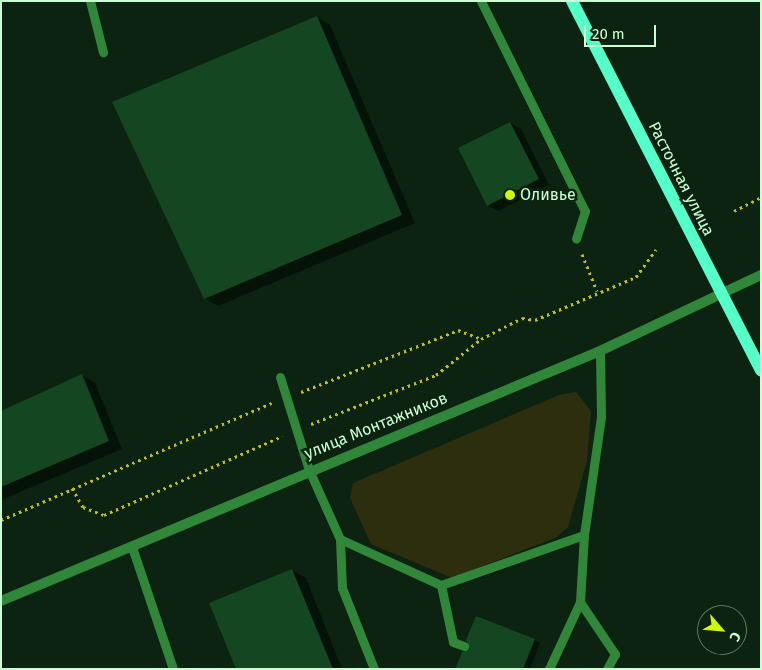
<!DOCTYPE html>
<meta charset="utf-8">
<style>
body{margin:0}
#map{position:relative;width:762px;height:670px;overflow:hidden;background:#0b2310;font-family:"Fira Sans",sans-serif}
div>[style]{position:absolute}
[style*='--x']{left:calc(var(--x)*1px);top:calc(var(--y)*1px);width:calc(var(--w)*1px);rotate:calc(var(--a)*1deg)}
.green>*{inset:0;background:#2d2e0d}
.shadow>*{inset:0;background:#0007}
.building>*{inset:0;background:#154622}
.path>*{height:3px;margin-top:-1.5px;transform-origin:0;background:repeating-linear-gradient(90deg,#c0be20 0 2.5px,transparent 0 6.5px)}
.service>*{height:9px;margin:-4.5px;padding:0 4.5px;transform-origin:4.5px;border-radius:4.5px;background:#318739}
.minor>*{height:10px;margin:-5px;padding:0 5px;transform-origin:5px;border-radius:5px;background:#318739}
.primary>*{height:12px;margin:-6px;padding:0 6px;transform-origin:6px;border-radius:6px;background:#54ffc8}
.dots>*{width:14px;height:14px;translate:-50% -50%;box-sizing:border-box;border:2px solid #0b2310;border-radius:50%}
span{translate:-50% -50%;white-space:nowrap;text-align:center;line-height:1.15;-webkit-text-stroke:5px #0b2310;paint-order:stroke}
.street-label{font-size:16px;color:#cdffd5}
.poi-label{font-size:16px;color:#cdffd5}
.left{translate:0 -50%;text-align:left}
.frame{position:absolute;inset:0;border:2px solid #cdffd5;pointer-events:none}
.north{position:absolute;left:697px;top:605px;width:50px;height:50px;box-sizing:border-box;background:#0b2310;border:1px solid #597b5f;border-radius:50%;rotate:117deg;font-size:14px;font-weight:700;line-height:20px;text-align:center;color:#cdffd5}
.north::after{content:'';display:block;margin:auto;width:18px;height:22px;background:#d2f800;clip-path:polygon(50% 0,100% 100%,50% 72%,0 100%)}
.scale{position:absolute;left:584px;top:25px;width:72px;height:22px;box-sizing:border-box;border:2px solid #cdffd5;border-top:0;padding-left:6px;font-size:15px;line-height:18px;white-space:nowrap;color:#cdffd5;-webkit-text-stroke:4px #0b2310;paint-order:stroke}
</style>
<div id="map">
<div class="green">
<div style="clip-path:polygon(576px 392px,591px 411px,587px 461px,568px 527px,557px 537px,452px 578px,371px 544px,350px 498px,353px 483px,559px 395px)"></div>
</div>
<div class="shadow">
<div style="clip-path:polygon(316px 17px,330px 25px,415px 223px,218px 306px,205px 298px)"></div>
<div style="clip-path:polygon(510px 123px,521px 129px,549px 185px,498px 211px,488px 205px)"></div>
<div style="clip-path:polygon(82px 375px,95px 383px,122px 449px,1px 500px,1px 412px)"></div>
<div style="clip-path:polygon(292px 570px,306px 578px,342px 669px,237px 669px)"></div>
<div style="clip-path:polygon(534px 640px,540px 643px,530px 669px,456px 669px)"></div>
</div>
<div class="building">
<div style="clip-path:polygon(317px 16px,402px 215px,204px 299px,112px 102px)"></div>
<div style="clip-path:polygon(510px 122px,539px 179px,487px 206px,458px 148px)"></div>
<div style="clip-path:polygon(82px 374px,109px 441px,1px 487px,1px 411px)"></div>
<div style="clip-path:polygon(292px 569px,333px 669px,236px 669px,209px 603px)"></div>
<div style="clip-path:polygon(476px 616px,535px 639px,523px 669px,455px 669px,462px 652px,470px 649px,466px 640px)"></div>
</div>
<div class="path">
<div style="--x:734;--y:211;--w:30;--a:-27"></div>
<div style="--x:582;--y:254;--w:40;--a:68"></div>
<div style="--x:301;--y:392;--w:169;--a:-21.5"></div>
<div style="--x:458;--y:330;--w:25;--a:21"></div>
<div style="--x:481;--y:339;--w:46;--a:-27.1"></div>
<div style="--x:522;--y:318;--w:13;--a:9"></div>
<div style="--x:535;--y:320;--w:110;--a:-23.1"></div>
<div style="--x:636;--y:277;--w:34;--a:-54"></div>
<div style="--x:311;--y:424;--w:134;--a:-21.4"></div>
<div style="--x:436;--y:375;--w:58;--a:-38.7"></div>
<div style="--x:72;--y:488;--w:22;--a:60"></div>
<div style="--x:83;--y:507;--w:22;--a:21"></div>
<div style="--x:104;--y:515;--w:195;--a:-23.9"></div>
<div style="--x:1;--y:520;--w:295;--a:-23.4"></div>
</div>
<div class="service">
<div style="--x:90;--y:1;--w:53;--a:75.7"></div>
<div style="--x:481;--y:1;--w:234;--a:63.7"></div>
<div style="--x:585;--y:211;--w:29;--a:108"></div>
<div style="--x:280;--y:377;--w:97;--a:72.7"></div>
<div style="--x:309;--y:470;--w:76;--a:65.8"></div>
<div style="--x:340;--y:539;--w:111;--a:24.5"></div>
<div style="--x:441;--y:585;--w:58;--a:78.1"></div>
<div style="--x:453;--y:642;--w:12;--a:20"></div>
<div style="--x:340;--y:539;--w:49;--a:87.7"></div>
<div style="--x:342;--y:588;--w:87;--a:68.4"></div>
<div style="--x:132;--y:547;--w:129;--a:71.4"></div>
<div style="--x:441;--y:585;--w:151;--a:-19.3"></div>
<div style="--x:580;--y:602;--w:63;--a:56.1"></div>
<div style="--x:615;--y:654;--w:17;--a:118"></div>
<div style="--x:549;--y:669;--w:74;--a:-65.2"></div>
<div style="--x:580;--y:602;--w:67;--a:-86.6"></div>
<div style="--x:584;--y:535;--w:119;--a:-81.8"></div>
<div style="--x:601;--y:417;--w:66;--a:-90.9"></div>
</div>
<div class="minor">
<div style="--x:1;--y:601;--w:649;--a:-22.65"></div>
<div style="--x:600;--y:351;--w:178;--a:-25.3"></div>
</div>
<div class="primary">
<div style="--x:572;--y:1;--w:415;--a:62.9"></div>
</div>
<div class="dots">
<div style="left:510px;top:195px;background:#d2f800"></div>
</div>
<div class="street-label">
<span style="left:681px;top:179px;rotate:63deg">Расточная улица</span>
<span style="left:376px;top:426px;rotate:-22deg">улица Монтажников</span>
</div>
<div class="poi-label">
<span class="left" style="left:520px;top:195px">Оливье</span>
</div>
<div class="frame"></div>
<div class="north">С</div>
<div class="scale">20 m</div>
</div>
